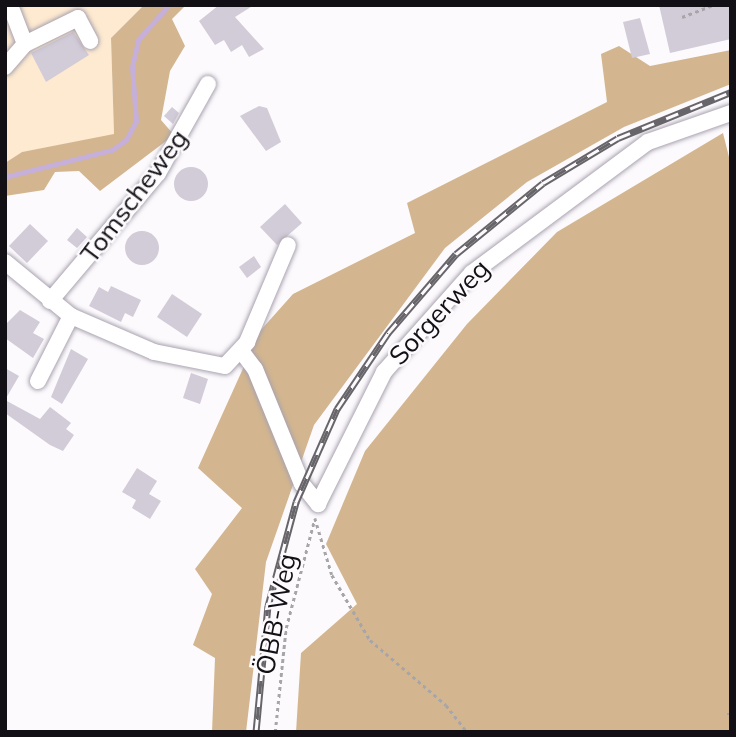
<!DOCTYPE html>
<meta charset="utf-8">
<style>
body{margin:0}
#map{position:relative;width:736px;height:737px;overflow:hidden;background:#fcfafd;font-family:Mulish,sans-serif}
div>[style]{position:absolute}
[style*='--x']{left:calc(var(--x)*1px);top:calc(var(--y)*1px);width:calc(var(--w)*1px);rotate:calc(var(--a)*1deg)}
.green>*{inset:0;background:#fdead0}
.forest>*{inset:0;background:#d3b68f}
.stream>*{height:4.5px;margin:-2.25px;padding:0 2.25px;transform-origin:2.25px;border-radius:2.25px;background:#c6afd8}
.building>*{inset:0;background:#d2cbd8}
.round{border-radius:50%}
.path>*{height:2.5px;margin-top:-1.25px;transform-origin:0;background:repeating-linear-gradient(90deg,#a8a5a9 0 3.5px,transparent 0 7px)}
.roads{filter:drop-shadow(0 0 2px #a9a2af) drop-shadow(0 0 2px #a9a2af)}
.minor>*{height:16px;margin:-8px;padding:0 8px;transform-origin:8px;border-radius:8px;background:#fff}
.rail>*{height:7px;margin-top:-3.5px;transform-origin:0;background:repeating-linear-gradient(90deg,#fcfafd 0 13px,#676569 0 26px);box-sizing:border-box;border-block:2px solid #676569}
span{translate:-50% -50%;white-space:nowrap;text-align:center;line-height:1.15;-webkit-text-stroke:5px #fcfafd;paint-order:stroke}
.street-label{font-size:26px;color:#131015}
.frame{position:absolute;inset:0;border:7px solid #131015;pointer-events:none}
</style>
<div id="map">
<div class="green">
<div style="clip-path:polygon(5px 5px,144px 5px,111px 38px,114px 135px,22px 152px,5px 163px)"></div>
</div>
<div class="forest">
<div style="clip-path:polygon(144px 5px,186px 5px,172px 19px,185px 46px,170px 71px,161px 120px,174px 135px,100px 191px,79px 171px,55px 172px,44px 190px,5px 196px,5px 163px,22px 152px,114px 134px,111px 38px)"></div>
<div style="clip-path:polygon(619px 46px,650px 66px,731px 50px,731px 84px,624px 127px,527px 182px,445px 248px,314px 425px,266px 562px,246px 732px,212px 732px,215px 658px,193px 645px,212px 594px,195px 569px,242px 508px,198px 468px,260px 331px,293px 294px,415px 233px,407px 203px,607px 102px,601px 54px)"></div>
<div style="clip-path:polygon(723px 133px,731px 165px,731px 732px,296px 732px,301px 653px,357px 604px,326px 544px,365px 451px,467px 324px,557px 232px)"></div>
</div>
<div class="stream">
<div style="--x:5;--y:177;--w:110;--a:-14.2"></div>
<div style="--x:112;--y:150;--w:17;--a:-36"></div>
<div style="--x:126;--y:140;--w:21;--a:-62"></div>
<div style="--x:136;--y:121;--w:54;--a:-94.2"></div>
<div style="--x:132;--y:67;--w:28;--a:-77"></div>
<div style="--x:138;--y:40;--w:47;--a:-48.5"></div>
</div>
<div class="building">
<div style="clip-path:polygon(219px 5px,254px 5px,235px 17px,264px 49px,249px 57px,242px 45px,231px 52px,224px 40px,215px 45px,199px 21px)"></div>
<div style="clip-path:polygon(659px 5px,731px 5px,731px 39px,670px 53px)"></div>
<div style="clip-path:polygon(640px 18px,650px 54px,632px 58px,623px 22px)"></div>
<div style="clip-path:polygon(73px 32px,89px 55px,46px 82px,31px 53px)"></div>
<div style="clip-path:polygon(259px 106px,267px 108px,281px 142px,266px 151px,240px 116px)"></div>
<div style="clip-path:polygon(172px 107px,179px 113px,173px 124px,164px 116px)"></div>
<div class="round" style="left:174px;top:167px;width:34px;height:34px"></div>
<div style="clip-path:polygon(285px 204px,302px 223px,277px 245px,260px 227px)"></div>
<div style="clip-path:polygon(30px 224px,48px 241px,27px 263px,9px 246px)"></div>
<div style="clip-path:polygon(77px 228px,87px 237px,77px 248px,67px 240px)"></div>
<div class="round" style="left:125px;top:231px;width:34px;height:34px"></div>
<div style="clip-path:polygon(254px 256px,261px 267px,247px 278px,239px 267px)"></div>
<div style="clip-path:polygon(111px 286px,141px 300px,133px 317px,125px 313px,121px 322px,89px 306px,99px 287px,108px 292px)"></div>
<div style="clip-path:polygon(172px 294px,202px 314px,187px 337px,157px 317px)"></div>
<div style="clip-path:polygon(20px 310px,40px 322px,33px 333px,44px 339px,33px 358px,5px 338px,5px 325px)"></div>
<div style="clip-path:polygon(71px 349px,88px 359px,62px 404px,51px 397px)"></div>
<div style="clip-path:polygon(5px 368px,19px 376px,5px 400px)"></div>
<div style="clip-path:polygon(191px 373px,208px 379px,200px 404px,183px 398px)"></div>
<div style="clip-path:polygon(5px 400px,40px 419px,50px 407px,71px 423px,66px 429px,74px 435px,63px 451px,50px 445px,5px 413px)"></div>
<div style="clip-path:polygon(137px 468px,157px 481px,149px 494px,161px 501px,150px 519px,132px 508px,136px 500px,122px 492px)"></div>
</div>
<div class="path">
<div style="--x:682;--y:17;--w:33;--a:-21"></div>
<div style="--x:315;--y:518;--w:59;--a:73.4"></div>
<div style="--x:332;--y:575;--w:75;--a:59.7"></div>
<div style="--x:370;--y:640;--w:100;--a:40.5"></div>
<div style="--x:446;--y:705;--w:34;--a:52"></div>
<div style="--x:727;--y:714;--w:4;--a:0"></div>
<div style="--x:275;--y:732;--w:105;--a:-84"></div>
<div style="--x:286;--y:628;--w:111;--a:-75.3"></div>
</div>
<div class="roads">
<div class="minor">
<div style="--x:10;--y:5;--w:42;--a:69"></div>
<div style="--x:5;--y:67;--w:30;--a:-49"></div>
<div style="--x:25;--y:44;--w:59;--a:-26.1"></div>
<div style="--x:78;--y:18;--w:26;--a:62"></div>
<div style="--x:5;--y:262;--w:85;--a:39.3"></div>
<div style="--x:71;--y:316;--w:90;--a:23.4"></div>
<div style="--x:154;--y:352;--w:72;--a:11.2"></div>
<div style="--x:225;--y:366;--w:33;--a:-47"></div>
<div style="--x:247;--y:342;--w:105;--a:-67.1"></div>
<div style="--x:50;--y:301;--w:167;--a:-49.8"></div>
<div style="--x:158;--y:173;--w:102;--a:-60.7"></div>
<div style="--x:242;--y:352;--w:21;--a:53"></div>
<div style="--x:255;--y:369;--w:124;--a:67.8"></div>
<div style="--x:302;--y:484;--w:26;--a:51"></div>
<div style="--x:318;--y:504;--w:148;--a:-63.4"></div>
<div style="--x:384;--y:372;--w:132;--a:-48.4"></div>
<div style="--x:472;--y:273;--w:219;--a:-36.7"></div>
<div style="--x:648;--y:142;--w:88;--a:-19.3"></div>
<div style="--x:38;--y:381;--w:73;--a:-63.1"></div>
</div>
</div>
<div class="rail">
<div style="--x:256;--y:732;--w:127;--a:-84.6"></div>
<div style="--x:268;--y:606;--w:108;--a:-74.9"></div>
<div style="--x:296;--y:502;--w:102;--a:-66.2"></div>
<div style="--x:337;--y:409;--w:92;--a:-56.1"></div>
<div style="--x:388;--y:333;--w:104;--a:-49.3"></div>
<div style="--x:456;--y:254;--w:112;--a:-39.2"></div>
<div style="--x:543;--y:183;--w:87;--a:-31"></div>
<div style="--x:618;--y:138;--w:122;--a:-22.2"></div>
</div>
<div class="street-label">
<span style="left:134px;top:196px;rotate:-53deg">Tomscheweg</span>
<span style="left:439px;top:312px;rotate:-47deg">Sorgerweg</span>
<span style="left:276px;top:614px;rotate:-79deg">ÖBB-Weg</span>
</div>
<div class="frame"></div>
</div>
